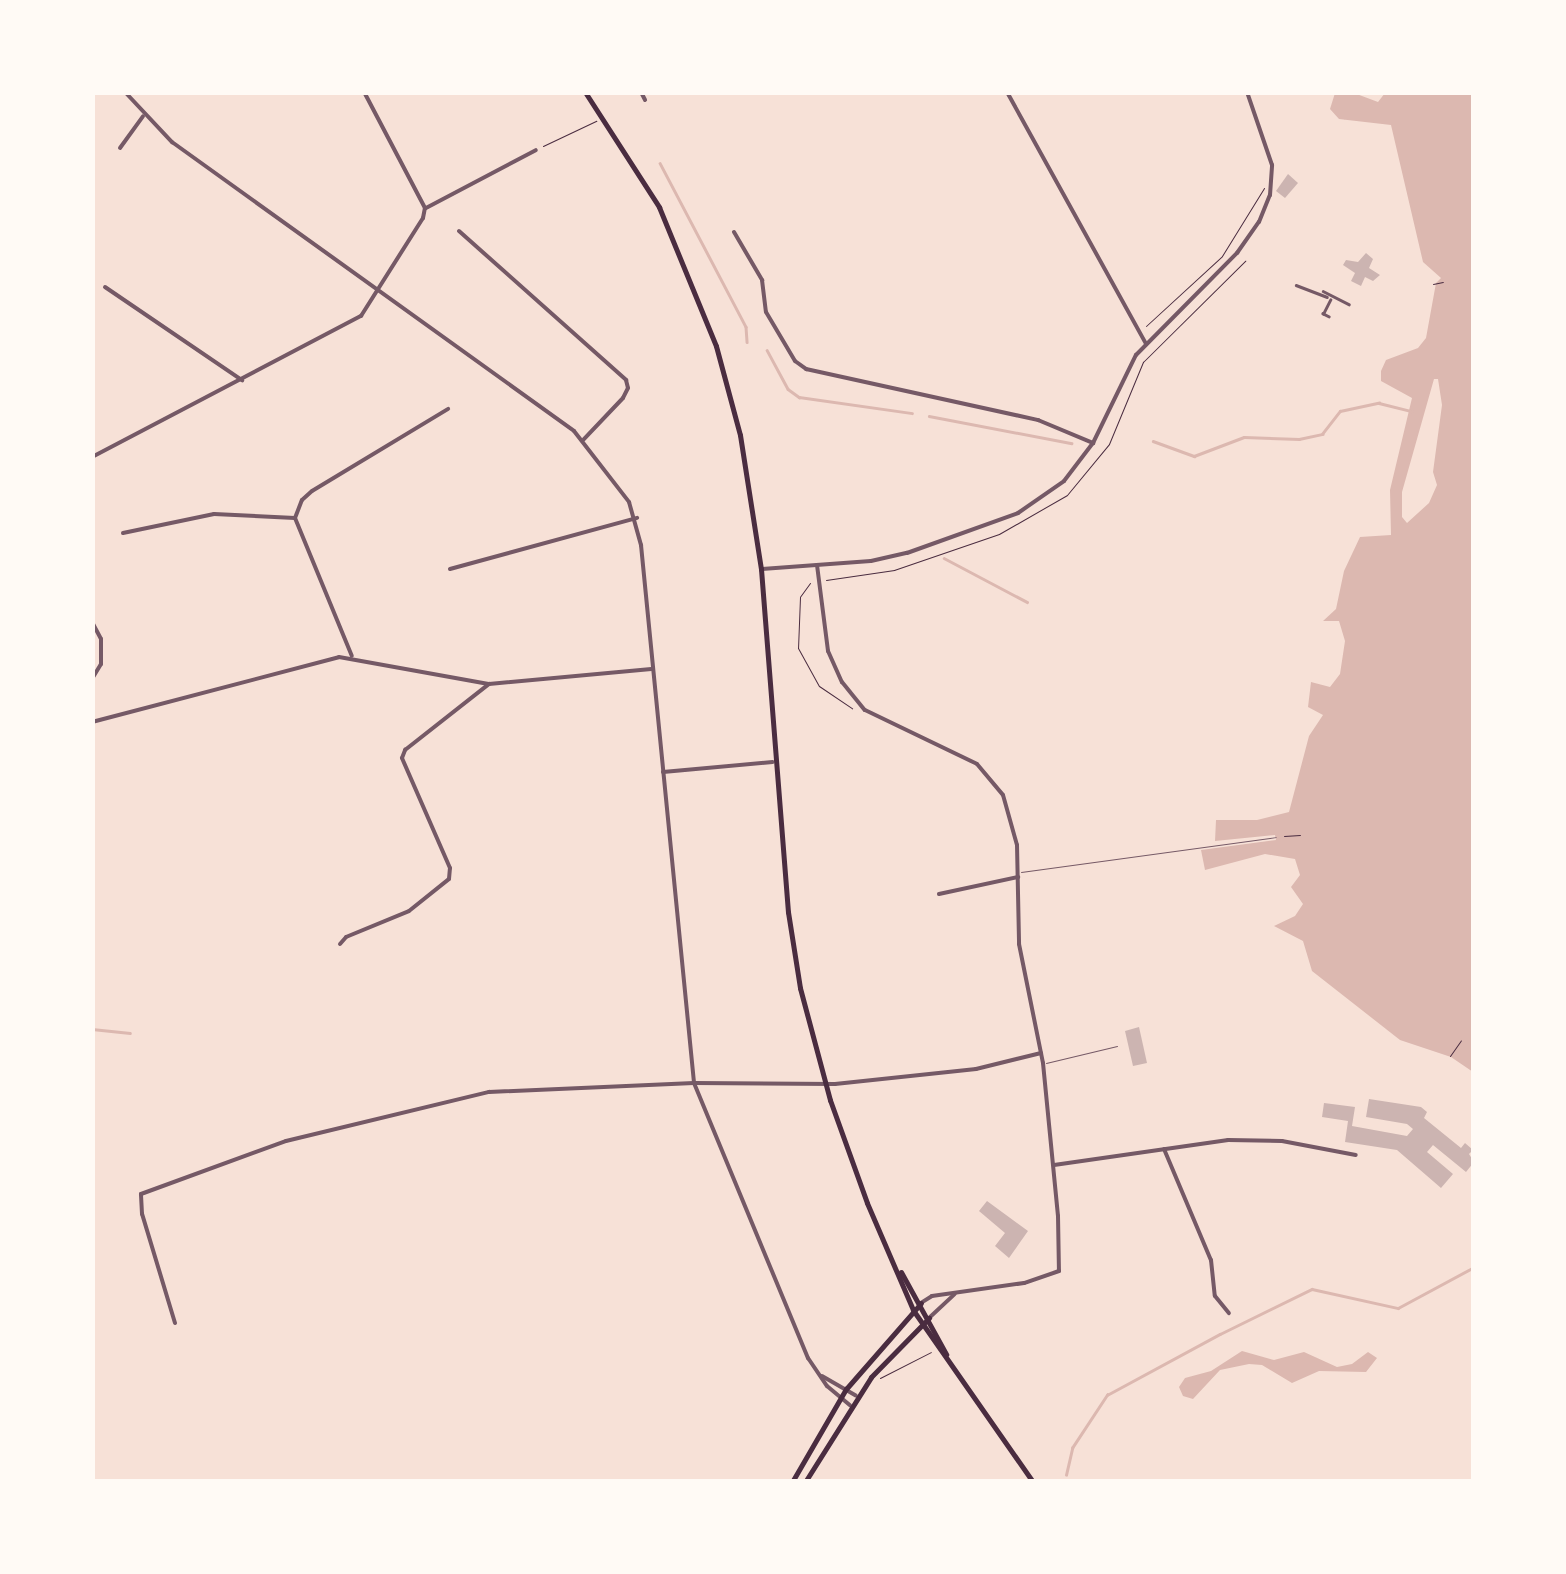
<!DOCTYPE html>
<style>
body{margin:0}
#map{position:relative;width:1566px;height:1574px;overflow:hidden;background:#f7e1d7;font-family:Montserrat,sans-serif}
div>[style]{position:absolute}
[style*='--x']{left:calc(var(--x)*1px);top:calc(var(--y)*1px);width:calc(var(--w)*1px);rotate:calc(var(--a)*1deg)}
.water>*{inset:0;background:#dcb8b0}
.stream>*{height:2.5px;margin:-1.25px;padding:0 1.25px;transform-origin:1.25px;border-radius:1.25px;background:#dcb8b0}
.building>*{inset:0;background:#ccb4b1}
.path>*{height:1px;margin:-0.5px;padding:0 0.5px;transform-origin:0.5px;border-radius:0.5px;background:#4a2c40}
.service>*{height:1px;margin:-0.5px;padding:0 0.5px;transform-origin:0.5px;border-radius:0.5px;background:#755966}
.pedestrian>*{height:2.5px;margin:-1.25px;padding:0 1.25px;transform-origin:1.25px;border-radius:1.25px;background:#755966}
.minor>*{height:4px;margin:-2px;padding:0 2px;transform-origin:2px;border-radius:2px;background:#755966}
.tertiary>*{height:4px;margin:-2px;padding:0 2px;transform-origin:2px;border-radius:2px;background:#755966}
.secondary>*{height:5px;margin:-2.5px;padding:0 2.5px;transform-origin:2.5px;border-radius:2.5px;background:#4a2c40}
span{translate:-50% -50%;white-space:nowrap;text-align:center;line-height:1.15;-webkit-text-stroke:9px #fffaf5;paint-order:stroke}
.frame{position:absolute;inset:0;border:95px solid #fffaf5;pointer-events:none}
</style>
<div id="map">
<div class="water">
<div style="clip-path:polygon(evenodd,1335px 93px,1354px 93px,1378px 102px,1385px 93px,1473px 93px,1473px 1072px,1451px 1057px,1400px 1040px,1312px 971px,1303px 941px,1274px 926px,1295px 916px,1303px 904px,1291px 887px,1300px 875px,1295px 859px,1265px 854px,1205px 870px,1201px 850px,1276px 840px,1275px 835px,1215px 841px,1216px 820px,1257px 820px,1289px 812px,1309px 736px,1323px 715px,1308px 707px,1311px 682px,1330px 687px,1340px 674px,1345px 641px,1339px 621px,1323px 621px,1336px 609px,1344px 571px,1360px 537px,1391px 535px,1390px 490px,1412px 398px,1381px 381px,1381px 371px,1386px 360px,1418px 348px,1426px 338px,1436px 283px,1441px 278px,1423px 262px,1391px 125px,1339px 119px,1330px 109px,1335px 93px,1434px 379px,1438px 379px,1442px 405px,1433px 472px,1437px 485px,1429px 503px,1407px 523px,1402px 517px,1402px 492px,1434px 379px)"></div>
<div style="clip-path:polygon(1242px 1351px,1274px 1360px,1304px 1352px,1337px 1367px,1352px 1364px,1368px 1352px,1377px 1358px,1366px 1372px,1319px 1371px,1292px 1383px,1262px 1365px,1249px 1364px,1220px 1370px,1193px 1399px,1183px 1396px,1179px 1387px,1185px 1378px,1211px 1371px)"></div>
</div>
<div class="stream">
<div style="--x:660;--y:163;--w:185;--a:62.3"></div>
<div style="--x:746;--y:327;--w:15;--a:86"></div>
<div style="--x:767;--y:350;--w:44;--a:61.7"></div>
<div style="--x:788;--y:389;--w:14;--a:36"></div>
<div style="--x:799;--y:397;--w:114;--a:8.1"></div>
<div style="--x:929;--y:416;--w:145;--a:10.8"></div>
<div style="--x:1153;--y:441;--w:44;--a:20.1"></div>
<div style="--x:1194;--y:456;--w:53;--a:-20.8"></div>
<div style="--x:1244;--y:437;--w:55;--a:2.1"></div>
<div style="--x:1299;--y:439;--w:24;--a:-12"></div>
<div style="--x:1322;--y:434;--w:29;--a:-52"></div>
<div style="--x:1340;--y:411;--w:40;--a:-12"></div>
<div style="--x:1379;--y:403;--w:34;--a:14"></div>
<div style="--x:944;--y:558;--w:94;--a:27.9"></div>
<div style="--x:92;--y:1029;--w:38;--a:6"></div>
<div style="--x:1066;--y:1475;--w:28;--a:-77"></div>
<div style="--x:1072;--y:1448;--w:64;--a:-56.6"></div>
<div style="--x:1107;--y:1395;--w:128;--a:-28.4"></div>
<div style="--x:1220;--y:1334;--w:102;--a:-26.1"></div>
<div style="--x:1312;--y:1289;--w:88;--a:12.5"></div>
<div style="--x:1398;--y:1308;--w:86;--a:-28.3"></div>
</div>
<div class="building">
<div style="clip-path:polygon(1288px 174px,1298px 183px,1285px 198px,1276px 191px)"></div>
<div style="clip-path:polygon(1366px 253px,1373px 259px,1369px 268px,1380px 275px,1373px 281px,1365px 277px,1361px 286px,1351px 281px,1355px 273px,1343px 265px,1346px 260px,1358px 262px)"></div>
<div style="clip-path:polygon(1139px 1027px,1147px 1063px,1133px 1066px,1125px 1031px)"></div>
<div style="clip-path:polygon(1369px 1099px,1421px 1107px,1427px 1112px,1424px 1118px,1461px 1148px,1465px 1143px,1473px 1150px,1469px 1154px,1474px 1162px,1466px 1172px,1433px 1145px,1427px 1152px,1453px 1174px,1441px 1188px,1397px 1150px,1345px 1142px,1348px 1121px,1322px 1117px,1324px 1103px,1355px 1107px,1352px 1126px,1407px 1136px,1413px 1129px,1407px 1124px,1366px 1117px)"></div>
<div style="clip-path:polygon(987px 1201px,1028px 1231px,1009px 1258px,995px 1246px,1005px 1233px,979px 1211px)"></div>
</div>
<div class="path">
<div style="--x:543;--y:146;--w:59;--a:-25.3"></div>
<div style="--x:1433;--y:284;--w:10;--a:-11"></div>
<div style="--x:1146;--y:326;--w:103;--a:-42.6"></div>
<div style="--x:1222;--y:256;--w:80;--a:-58.3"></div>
<div style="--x:826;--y:580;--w:69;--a:-8.4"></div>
<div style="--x:894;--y:570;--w:111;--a:-18.9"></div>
<div style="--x:999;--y:534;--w:78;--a:-29.8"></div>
<div style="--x:1067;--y:495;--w:66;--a:-50.5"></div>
<div style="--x:1109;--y:444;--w:89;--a:-67.5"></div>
<div style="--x:1143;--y:362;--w:144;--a:-44.7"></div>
<div style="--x:810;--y:583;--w:17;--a:126"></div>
<div style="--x:800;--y:597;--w:51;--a:92.2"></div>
<div style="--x:798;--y:648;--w:43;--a:61.1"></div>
<div style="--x:819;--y:686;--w:40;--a:34"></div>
<div style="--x:1284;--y:836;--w:16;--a:-4"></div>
<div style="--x:1450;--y:1056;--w:19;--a:-55"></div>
<div style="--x:880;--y:1378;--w:57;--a:-27"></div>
</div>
<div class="service">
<div style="--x:1021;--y:872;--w:257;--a:-7.8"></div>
<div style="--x:1046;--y:1063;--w:73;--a:-13.5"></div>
</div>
<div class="pedestrian">
<div style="--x:1296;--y:285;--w:33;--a:21"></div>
<div style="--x:1323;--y:291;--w:29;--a:27"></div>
<div style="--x:1329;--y:317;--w:7;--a:-153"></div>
<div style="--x:1323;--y:314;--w:16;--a:-63"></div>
</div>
<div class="minor">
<div style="--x:125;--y:92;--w:69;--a:46.8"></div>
<div style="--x:172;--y:142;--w:495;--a:35.7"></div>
<div style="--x:574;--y:431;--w:90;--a:52.2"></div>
<div style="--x:629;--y:502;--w:45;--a:74.4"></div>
<div style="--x:641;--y:545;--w:541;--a:84.37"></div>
<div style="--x:694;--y:1083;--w:298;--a:67.5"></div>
<div style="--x:808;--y:1358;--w:34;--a:56"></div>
<div style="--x:827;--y:1386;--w:30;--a:40"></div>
<div style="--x:641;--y:92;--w:9;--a:63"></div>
<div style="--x:1007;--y:92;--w:288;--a:61.1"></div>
<div style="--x:120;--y:148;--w:39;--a:-54"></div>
<div style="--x:426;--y:208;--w:124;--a:-27.8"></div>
<div style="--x:459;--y:231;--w:224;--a:41.7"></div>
<div style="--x:626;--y:380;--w:8;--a:76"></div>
<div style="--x:628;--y:388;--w:11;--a:117"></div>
<div style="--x:623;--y:398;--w:57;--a:133.6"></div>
<div style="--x:734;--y:232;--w:56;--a:59.7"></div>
<div style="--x:762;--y:280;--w:32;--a:83"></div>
<div style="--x:766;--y:312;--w:57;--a:59.4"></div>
<div style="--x:795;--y:361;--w:14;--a:36"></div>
<div style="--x:806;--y:369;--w:238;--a:12.4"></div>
<div style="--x:1038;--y:420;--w:60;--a:22.7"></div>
<div style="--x:105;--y:287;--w:166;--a:34.2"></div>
<div style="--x:92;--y:457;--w:304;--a:-27.7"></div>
<div style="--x:361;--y:316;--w:116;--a:-57.7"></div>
<div style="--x:423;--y:218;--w:10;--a:-79"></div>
<div style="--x:425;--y:208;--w:131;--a:-117.7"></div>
<div style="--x:295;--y:518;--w:19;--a:-69"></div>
<div style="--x:302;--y:500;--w:13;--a:-42"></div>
<div style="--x:312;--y:491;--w:159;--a:-31.1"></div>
<div style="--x:295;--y:518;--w:149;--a:67.6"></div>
<div style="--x:123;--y:533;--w:93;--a:-11.8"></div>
<div style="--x:214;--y:514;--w:81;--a:2.8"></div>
<div style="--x:817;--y:565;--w:87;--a:82.7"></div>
<div style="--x:828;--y:651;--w:34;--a:66"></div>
<div style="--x:842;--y:682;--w:36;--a:51"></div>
<div style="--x:865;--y:710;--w:124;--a:25.7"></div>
<div style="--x:977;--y:764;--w:40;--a:50"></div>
<div style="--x:1003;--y:795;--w:52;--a:74.4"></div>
<div style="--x:1017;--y:845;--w:99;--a:88.8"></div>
<div style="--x:1019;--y:944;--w:121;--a:78.6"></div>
<div style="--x:1043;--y:1063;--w:154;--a:84.4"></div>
<div style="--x:1058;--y:1216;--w:55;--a:89"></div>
<div style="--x:1059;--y:1271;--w:37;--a:161"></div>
<div style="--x:1024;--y:1283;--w:93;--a:172"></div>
<div style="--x:932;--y:1296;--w:13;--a:148"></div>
<div style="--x:450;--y:569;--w:194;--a:-15.3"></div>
<div style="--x:92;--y:622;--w:19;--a:62"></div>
<div style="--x:101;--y:639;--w:25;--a:90"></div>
<div style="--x:101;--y:664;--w:17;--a:121"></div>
<div style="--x:92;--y:722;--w:255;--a:-14.7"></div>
<div style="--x:339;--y:657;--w:152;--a:10.2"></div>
<div style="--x:489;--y:684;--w:163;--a:-5.3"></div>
<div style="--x:663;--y:772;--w:110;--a:-5.2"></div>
<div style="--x:939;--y:894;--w:81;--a:-12.1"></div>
<div style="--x:340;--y:944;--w:9;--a:-49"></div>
<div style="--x:346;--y:937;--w:68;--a:-22.4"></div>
<div style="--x:409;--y:911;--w:51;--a:-38.7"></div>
<div style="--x:449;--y:879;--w:11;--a:-85"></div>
<div style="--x:450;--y:868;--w:120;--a:-113.6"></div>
<div style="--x:402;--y:758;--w:9;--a:-69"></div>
<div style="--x:405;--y:750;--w:107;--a:-38.2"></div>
<div style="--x:1164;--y:1149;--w:121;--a:67.1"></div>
<div style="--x:1211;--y:1260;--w:36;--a:84"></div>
<div style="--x:1215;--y:1296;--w:22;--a:51"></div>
<div style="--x:1054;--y:1165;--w:176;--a:-8.2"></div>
<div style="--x:1228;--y:1140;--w:54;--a:1.1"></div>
<div style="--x:1282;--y:1141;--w:75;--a:10.7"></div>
<div style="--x:929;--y:1318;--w:35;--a:-43"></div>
<div style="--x:175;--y:1323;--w:114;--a:-106.8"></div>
<div style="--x:142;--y:1214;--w:20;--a:-93"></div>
<div style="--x:141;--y:1194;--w:154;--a:-20.1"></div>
<div style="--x:286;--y:1141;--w:209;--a:-13.6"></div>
<div style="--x:489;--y:1092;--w:205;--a:-2.5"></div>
<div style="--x:694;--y:1083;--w:141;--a:0.4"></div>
<div style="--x:835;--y:1084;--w:142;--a:-6.1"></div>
<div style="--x:976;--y:1069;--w:67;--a:-13.8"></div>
<div style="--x:822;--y:1376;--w:39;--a:30"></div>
</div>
<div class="tertiary">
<div style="--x:761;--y:569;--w:110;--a:-4.2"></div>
<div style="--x:871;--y:561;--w:37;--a:-13"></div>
<div style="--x:907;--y:553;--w:118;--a:-19.8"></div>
<div style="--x:1018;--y:513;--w:56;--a:-34.8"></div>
<div style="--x:1064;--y:481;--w:48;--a:-52.7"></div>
<div style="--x:1093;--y:443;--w:98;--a:-64"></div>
<div style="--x:1136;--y:355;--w:144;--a:-45.3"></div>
<div style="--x:1237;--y:253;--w:38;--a:-55"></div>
<div style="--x:1259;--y:222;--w:29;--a:-68"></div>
<div style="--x:1270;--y:195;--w:30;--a:-86"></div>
<div style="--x:1272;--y:165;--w:77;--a:-108.9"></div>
</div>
<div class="secondary">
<div style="--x:585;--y:92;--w:137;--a:57.2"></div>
<div style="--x:659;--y:207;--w:150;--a:67.7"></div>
<div style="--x:716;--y:346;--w:92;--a:74.9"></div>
<div style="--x:740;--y:435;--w:136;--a:81.1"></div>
<div style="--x:761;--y:569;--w:344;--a:85.5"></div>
<div style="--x:788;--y:912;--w:77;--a:81"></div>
<div style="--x:800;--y:988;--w:116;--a:75"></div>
<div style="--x:830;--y:1100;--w:109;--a:70.2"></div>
<div style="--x:867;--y:1203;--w:116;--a:66.7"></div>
<div style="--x:913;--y:1310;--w:210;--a:55.1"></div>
<div style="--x:901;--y:1272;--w:94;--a:61.2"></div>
<div style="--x:792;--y:1482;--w:108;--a:-59.9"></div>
<div style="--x:846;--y:1389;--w:114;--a:-48.9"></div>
<div style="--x:805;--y:1482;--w:124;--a:-57.8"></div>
<div style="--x:871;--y:1377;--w:83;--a:-45.5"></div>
</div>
<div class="frame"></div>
</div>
